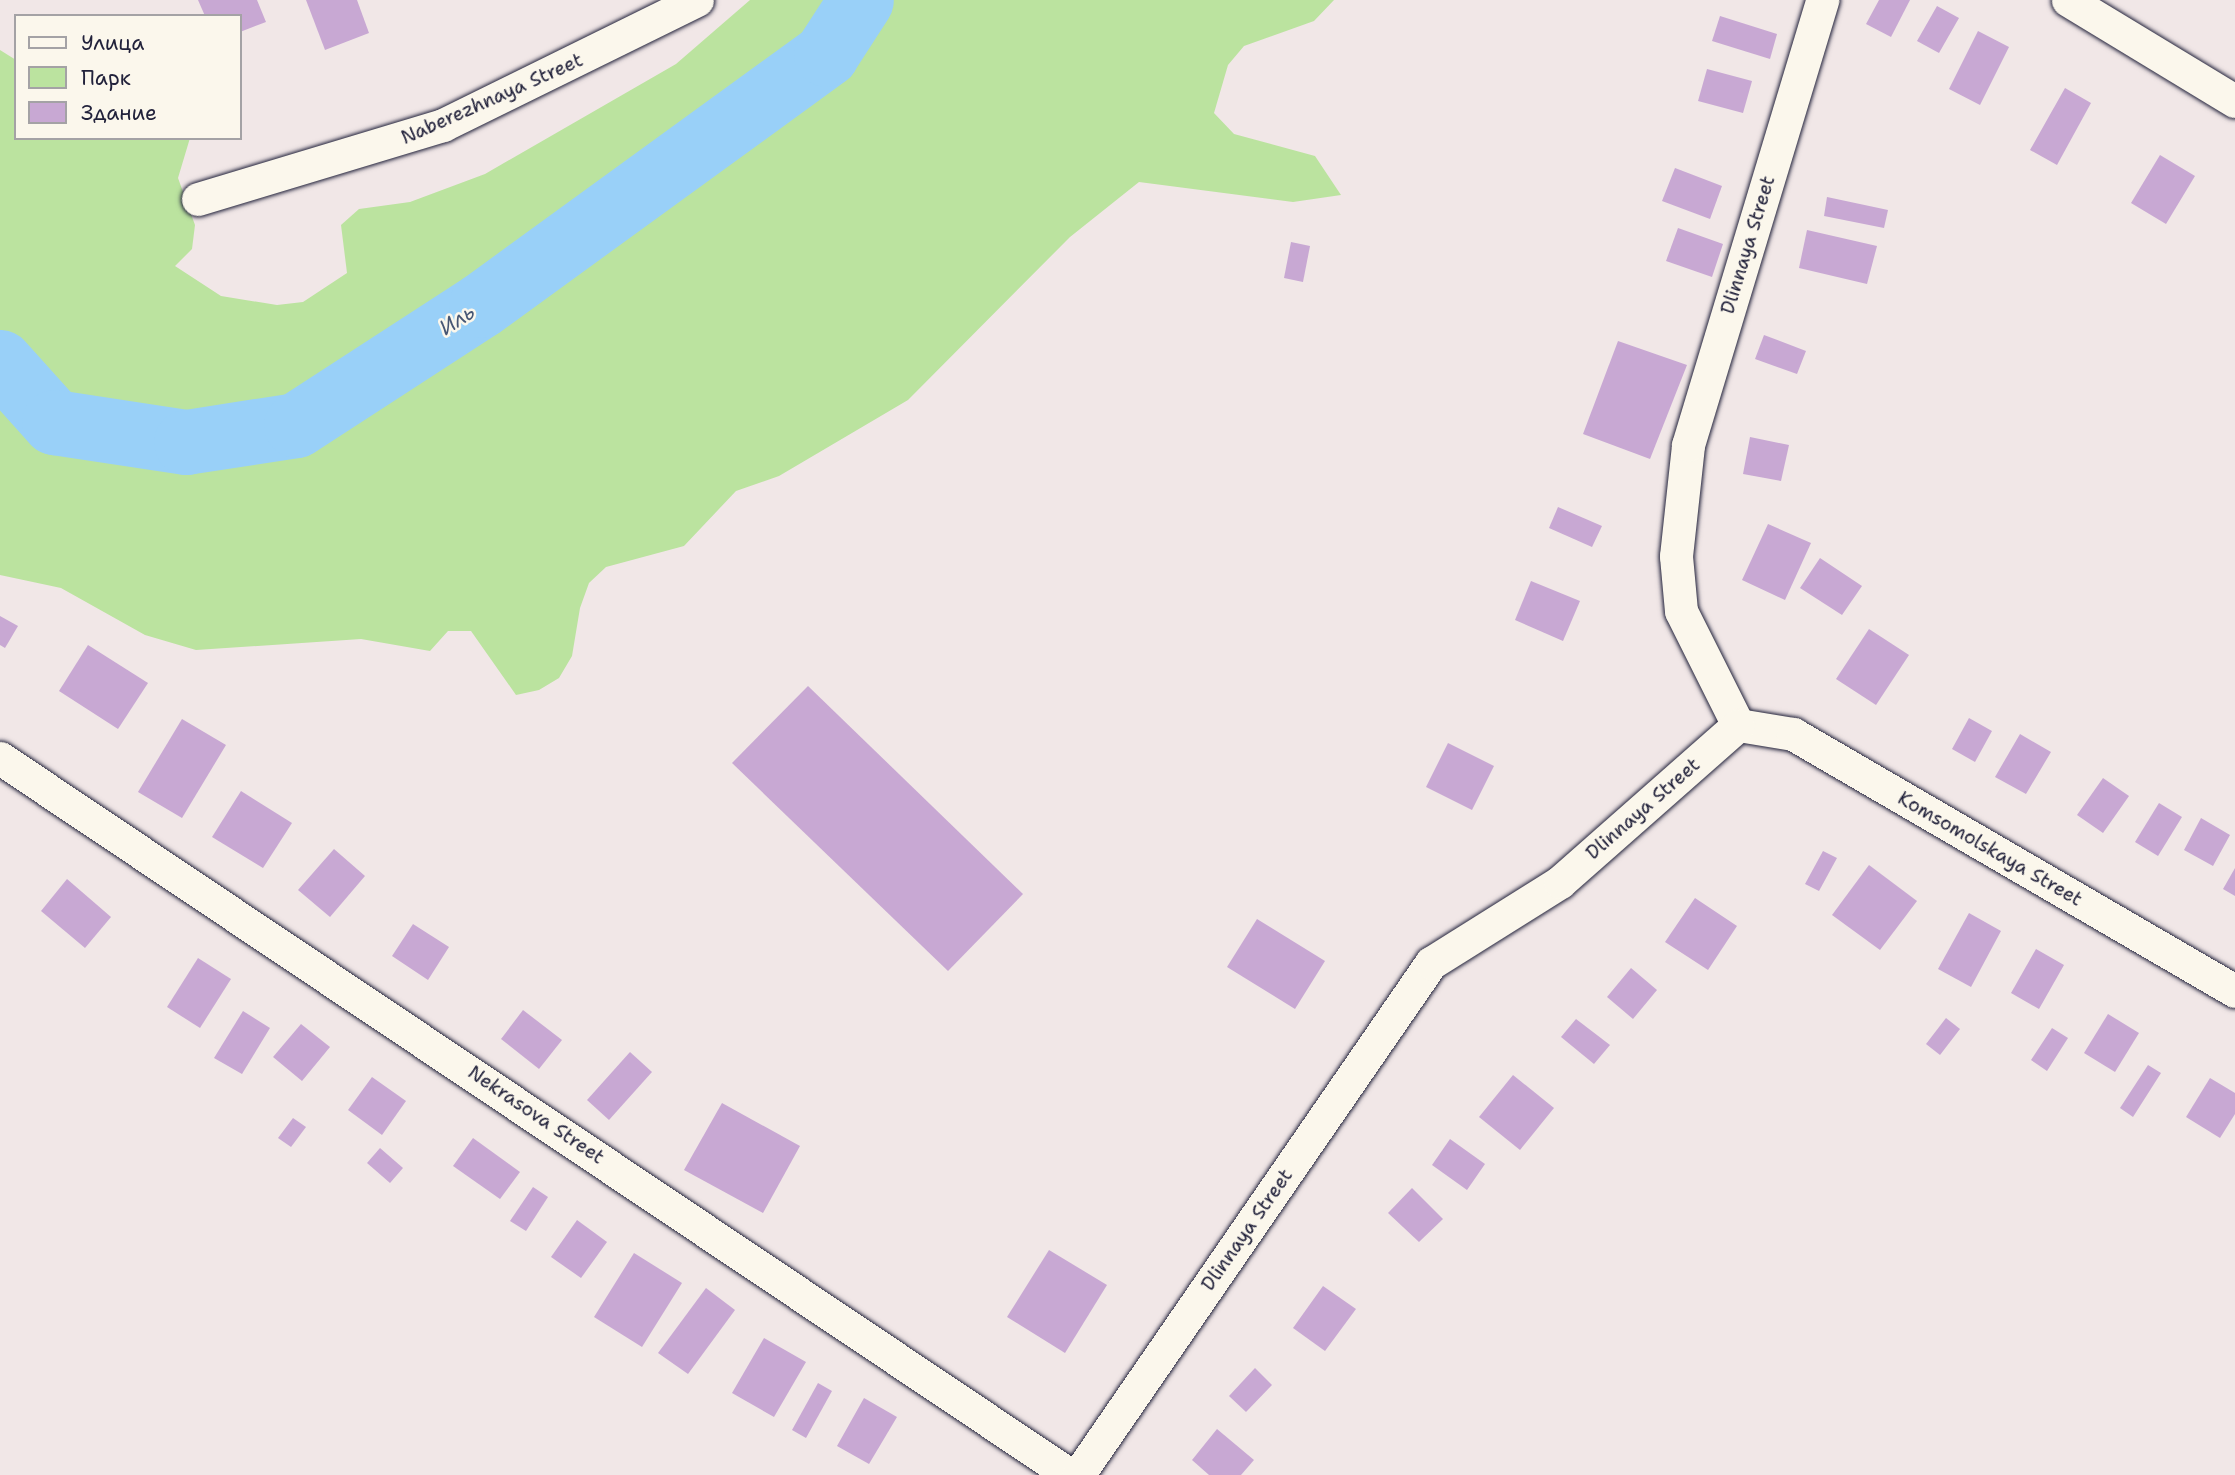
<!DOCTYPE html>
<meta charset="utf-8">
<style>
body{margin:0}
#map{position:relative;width:2235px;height:1475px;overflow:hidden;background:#f1e7e7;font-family:"Shantell Sans",sans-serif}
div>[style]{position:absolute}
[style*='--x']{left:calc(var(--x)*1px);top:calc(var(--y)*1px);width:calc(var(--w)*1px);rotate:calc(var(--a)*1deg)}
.green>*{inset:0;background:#bbe39f}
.river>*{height:65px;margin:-32.5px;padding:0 32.5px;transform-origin:32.5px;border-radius:32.5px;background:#99d0f8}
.building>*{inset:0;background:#c8a8d3}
.roads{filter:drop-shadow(0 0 2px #22223b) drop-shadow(0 0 2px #22223b)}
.minor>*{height:33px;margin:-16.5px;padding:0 16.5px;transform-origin:16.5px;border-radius:16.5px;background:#fbf7ec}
span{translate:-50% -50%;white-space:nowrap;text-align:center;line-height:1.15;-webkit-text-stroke:5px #fbf7ec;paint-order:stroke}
.street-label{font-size:19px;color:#22223b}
.water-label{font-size:21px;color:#465674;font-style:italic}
.legend{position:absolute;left:14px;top:14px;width:228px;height:126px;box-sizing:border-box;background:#fbf7ec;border:2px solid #a4a2a5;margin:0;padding:9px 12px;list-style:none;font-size:21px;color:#22223b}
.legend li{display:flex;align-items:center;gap:14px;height:35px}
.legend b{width:35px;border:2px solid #a4a2a5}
</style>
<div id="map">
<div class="green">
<div style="clip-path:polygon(750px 0,1334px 0,1314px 21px,1244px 46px,1228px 65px,1214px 113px,1234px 134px,1315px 156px,1341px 195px,1293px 202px,1139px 182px,1070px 237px,908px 400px,779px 476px,736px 491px,684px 546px,606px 567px,589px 583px,580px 608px,572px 656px,559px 678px,539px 690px,516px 695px,471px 631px,448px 631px,430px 651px,361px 639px,196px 650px,145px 635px,61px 588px,0 575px,0 50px,16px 60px,16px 138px,190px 138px,178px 178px,195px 225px,192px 249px,175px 266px,221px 296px,277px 305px,303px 302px,347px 273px,341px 225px,359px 209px,410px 202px,485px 174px,676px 64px)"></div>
</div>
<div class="river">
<div style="--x:0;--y:362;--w:81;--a:48"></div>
<div style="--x:54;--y:422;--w:134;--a:8.6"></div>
<div style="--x:186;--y:442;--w:111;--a:-8.8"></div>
<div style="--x:296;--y:425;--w:221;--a:-33"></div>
<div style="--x:481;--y:305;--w:427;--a:-36"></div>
<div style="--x:826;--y:54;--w:64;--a:-57.1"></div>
</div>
<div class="building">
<div style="clip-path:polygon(198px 0,257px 0,266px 22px,240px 32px,240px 16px,205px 16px)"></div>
<div style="clip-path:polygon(306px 0,357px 0,369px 33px,325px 50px)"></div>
<div style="clip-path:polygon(1879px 0,1910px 0,1891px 37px,1866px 24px)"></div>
<div style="clip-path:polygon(1937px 6px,1959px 18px,1939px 53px,1917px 41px)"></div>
<div style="clip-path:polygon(1720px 16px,1777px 34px,1770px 59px,1712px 41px)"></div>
<div style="clip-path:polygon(1978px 31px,2009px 47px,1980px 105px,1949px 89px)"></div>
<div style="clip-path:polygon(1707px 69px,1752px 81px,1743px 113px,1698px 101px)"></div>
<div style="clip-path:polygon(2065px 88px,2091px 103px,2057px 165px,2030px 150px)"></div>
<div style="clip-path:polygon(2160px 155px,2195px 176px,2166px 224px,2131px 203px)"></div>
<div style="clip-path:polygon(1675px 168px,1722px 186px,1710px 219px,1662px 201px)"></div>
<div style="clip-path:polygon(1827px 197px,1888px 210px,1884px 228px,1824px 216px)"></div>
<div style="clip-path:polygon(1678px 228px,1723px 244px,1712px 277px,1666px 261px)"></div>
<div style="clip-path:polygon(1807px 230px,1877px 246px,1867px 284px,1799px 268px)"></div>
<div style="clip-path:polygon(1291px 242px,1310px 246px,1303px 282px,1284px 278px)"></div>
<div style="clip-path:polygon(1764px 335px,1806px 351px,1797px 374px,1755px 359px)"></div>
<div style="clip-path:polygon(1618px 341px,1687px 365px,1650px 459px,1583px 434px)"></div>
<div style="clip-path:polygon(1750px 437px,1789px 445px,1781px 481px,1743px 474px)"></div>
<div style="clip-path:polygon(1558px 507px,1602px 526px,1592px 547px,1549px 528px)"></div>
<div style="clip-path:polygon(1768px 524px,1811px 543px,1785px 600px,1742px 580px)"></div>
<div style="clip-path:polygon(1820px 558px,1862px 586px,1842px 615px,1800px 588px)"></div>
<div style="clip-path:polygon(1531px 581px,1580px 601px,1563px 641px,1515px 620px)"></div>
<div style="clip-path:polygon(0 616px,18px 626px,5px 648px,0 645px)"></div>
<div style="clip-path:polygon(1869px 629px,1909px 655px,1876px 705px,1836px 679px)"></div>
<div style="clip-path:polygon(88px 645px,148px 683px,118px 729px,59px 691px)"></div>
<div style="clip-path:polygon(808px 686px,1023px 894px,948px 971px,732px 763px)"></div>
<div style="clip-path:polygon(1969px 718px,1992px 731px,1975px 762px,1952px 749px)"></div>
<div style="clip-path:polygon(182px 719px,226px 745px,182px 818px,138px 792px)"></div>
<div style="clip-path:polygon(2020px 734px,2051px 752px,2026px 794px,1995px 777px)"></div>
<div style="clip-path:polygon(1448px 743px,1494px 766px,1472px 810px,1426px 787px)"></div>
<div style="clip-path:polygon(2103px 778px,2129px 796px,2103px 833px,2077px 815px)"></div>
<div style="clip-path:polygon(241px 791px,292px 823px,263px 868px,212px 837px)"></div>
<div style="clip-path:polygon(2159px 803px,2182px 817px,2158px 856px,2135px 842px)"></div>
<div style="clip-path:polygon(2201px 818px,2230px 835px,2213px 866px,2184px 850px)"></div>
<div style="clip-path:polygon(334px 849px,365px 876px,330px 917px,298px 890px)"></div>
<div style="clip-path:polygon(1823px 851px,1837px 858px,1819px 891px,1805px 884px)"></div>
<div style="clip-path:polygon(1869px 865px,1917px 901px,1880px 950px,1832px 915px)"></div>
<div style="clip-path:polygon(2235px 868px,2235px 896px,2223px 889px)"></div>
<div style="clip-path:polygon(67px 879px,111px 917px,85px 948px,41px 911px)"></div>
<div style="clip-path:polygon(1695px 898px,1737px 926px,1708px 970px,1665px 942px)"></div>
<div style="clip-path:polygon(1969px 913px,2001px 931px,1971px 987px,1938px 969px)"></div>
<div style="clip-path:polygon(1257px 919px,1325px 961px,1295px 1009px,1227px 967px)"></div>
<div style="clip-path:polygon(413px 924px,449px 947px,428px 980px,392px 956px)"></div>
<div style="clip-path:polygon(2036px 949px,2064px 965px,2039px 1009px,2011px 993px)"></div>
<div style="clip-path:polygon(198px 958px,231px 979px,200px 1028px,167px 1007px)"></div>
<div style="clip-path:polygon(1631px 968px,1657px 990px,1633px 1019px,1607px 997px)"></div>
<div style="clip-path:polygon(523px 1010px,562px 1040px,539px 1069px,501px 1039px)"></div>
<div style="clip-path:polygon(243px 1011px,270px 1028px,242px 1074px,214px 1058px)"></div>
<div style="clip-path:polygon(2108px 1014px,2139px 1033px,2115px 1072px,2084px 1053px)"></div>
<div style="clip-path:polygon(1946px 1018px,1960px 1029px,1940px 1055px,1926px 1044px)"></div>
<div style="clip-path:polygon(1576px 1019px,1610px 1045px,1594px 1064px,1561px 1037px)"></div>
<div style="clip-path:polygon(301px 1024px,330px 1047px,302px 1081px,273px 1057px)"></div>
<div style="clip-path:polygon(2052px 1028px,2068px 1038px,2047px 1071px,2031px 1060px)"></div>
<div style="clip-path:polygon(630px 1052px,652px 1072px,609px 1120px,587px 1100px)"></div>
<div style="clip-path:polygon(2148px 1065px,2161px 1073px,2133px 1117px,2120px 1108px)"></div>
<div style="clip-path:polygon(1513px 1075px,1554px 1108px,1520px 1150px,1479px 1117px)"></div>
<div style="clip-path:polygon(372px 1077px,406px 1101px,382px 1135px,348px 1110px)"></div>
<div style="clip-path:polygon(2210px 1078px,2235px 1093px,2235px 1114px,2220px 1138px,2186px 1117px)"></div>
<div style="clip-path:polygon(722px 1103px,800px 1146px,763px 1213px,684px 1170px)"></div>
<div style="clip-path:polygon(293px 1118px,306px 1127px,291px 1147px,278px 1138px)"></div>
<div style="clip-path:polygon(473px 1138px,520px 1172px,500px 1199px,453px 1166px)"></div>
<div style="clip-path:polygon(1450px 1139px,1485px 1164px,1467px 1190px,1432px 1165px)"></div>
<div style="clip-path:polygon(380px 1148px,403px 1168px,390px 1183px,367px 1163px)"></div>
<div style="clip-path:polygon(533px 1187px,548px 1197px,526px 1231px,510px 1221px)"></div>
<div style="clip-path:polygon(1412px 1188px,1443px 1219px,1419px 1242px,1388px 1213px)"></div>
<div style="clip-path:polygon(577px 1220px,607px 1242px,581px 1278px,551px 1257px)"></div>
<div style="clip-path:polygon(1049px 1250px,1107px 1285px,1065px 1353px,1007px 1317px)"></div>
<div style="clip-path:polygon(634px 1253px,682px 1283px,642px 1347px,594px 1317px)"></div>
<div style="clip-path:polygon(1323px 1286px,1356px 1309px,1325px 1351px,1293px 1328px)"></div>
<div style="clip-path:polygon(706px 1288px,735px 1310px,688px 1374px,658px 1353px)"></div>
<div style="clip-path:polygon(764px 1338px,806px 1362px,774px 1417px,732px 1393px)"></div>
<div style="clip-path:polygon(1255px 1368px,1272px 1385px,1246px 1412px,1229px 1396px)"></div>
<div style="clip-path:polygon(818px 1383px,832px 1391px,806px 1438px,792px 1430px)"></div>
<div style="clip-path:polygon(864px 1398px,897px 1417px,869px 1464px,837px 1446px)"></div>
<div style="clip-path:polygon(1217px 1429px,1254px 1460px,1241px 1475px,1209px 1475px,1192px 1460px)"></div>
</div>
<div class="roads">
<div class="minor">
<div style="--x:2068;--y:0;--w:195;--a:31.2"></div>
<div style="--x:198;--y:199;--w:256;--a:-16.8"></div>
<div style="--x:443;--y:125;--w:283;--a:-26.2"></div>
<div style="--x:1738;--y:725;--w:127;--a:-116.6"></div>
<div style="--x:1681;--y:611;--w:55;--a:-95.2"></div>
<div style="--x:1676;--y:556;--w:112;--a:-83.8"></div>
<div style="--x:1688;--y:445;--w:465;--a:-73.2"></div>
<div style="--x:1738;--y:725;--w:56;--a:9.3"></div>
<div style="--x:1793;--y:734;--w:511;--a:30.18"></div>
<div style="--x:0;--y:758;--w:1288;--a:33.83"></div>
<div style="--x:1078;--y:1475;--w:622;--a:-55.42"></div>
<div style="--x:1431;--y:963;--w:152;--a:-32.1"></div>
<div style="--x:1560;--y:882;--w:237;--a:-41.4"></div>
</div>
</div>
<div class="street-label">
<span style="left:492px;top:99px;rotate:-24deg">Naberezhnaya Street</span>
<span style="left:1748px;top:245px;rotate:-73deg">Dlinnaya Street</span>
<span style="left:1643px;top:809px;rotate:-41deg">Dlinnaya Street</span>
<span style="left:1990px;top:849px;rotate:30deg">Komsomolskaya Street</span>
<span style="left:536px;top:1115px;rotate:34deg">Nekrasova Street</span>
<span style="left:1247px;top:1230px;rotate:-55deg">Dlinnaya Street</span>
</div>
<div class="water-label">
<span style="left:457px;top:320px;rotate:-33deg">Иль</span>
</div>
<ul class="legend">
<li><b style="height:9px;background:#fbf7ec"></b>Улица</li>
<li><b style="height:19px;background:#bbe39f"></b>Парк</li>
<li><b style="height:19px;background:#c8a8d3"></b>Здание</li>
</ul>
</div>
